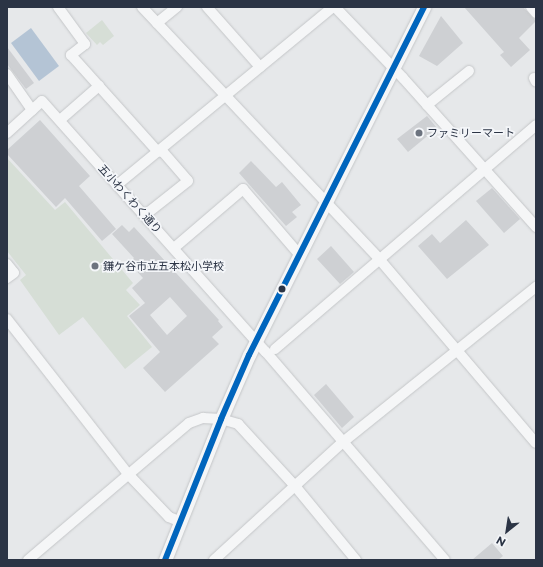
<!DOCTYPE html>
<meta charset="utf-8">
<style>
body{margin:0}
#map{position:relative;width:543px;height:567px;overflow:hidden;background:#e6e8ea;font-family:Montserrat,"Noto Sans JP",sans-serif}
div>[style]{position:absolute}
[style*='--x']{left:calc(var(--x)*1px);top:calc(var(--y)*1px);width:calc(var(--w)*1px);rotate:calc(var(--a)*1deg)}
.green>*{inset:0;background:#d6ded6}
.water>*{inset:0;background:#b4c4d5}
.building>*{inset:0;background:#ced0d3}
.roads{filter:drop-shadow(0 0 1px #c4c6c8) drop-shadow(0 0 1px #c4c6c8)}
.minor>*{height:10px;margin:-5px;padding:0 5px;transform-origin:5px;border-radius:5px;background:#f5f6f7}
.tertiary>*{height:13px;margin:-6.5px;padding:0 6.5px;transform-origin:6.5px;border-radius:6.5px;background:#f5f6f7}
.bus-1>*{height:6px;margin:-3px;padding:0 3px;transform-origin:3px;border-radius:3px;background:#0065bd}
.dots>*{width:11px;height:11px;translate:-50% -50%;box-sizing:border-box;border:2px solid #f4f6f9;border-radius:50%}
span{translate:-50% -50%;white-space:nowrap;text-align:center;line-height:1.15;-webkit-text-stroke:3.5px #f4f6f9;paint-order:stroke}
.poi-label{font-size:11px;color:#2b3445}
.left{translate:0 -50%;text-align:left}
.street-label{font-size:11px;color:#2b3445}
.frame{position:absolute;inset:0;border:8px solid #2b3445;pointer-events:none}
.north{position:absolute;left:487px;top:511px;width:40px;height:40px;-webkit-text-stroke:3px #f4f6f9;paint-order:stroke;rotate:210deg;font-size:11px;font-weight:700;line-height:16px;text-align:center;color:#2b3445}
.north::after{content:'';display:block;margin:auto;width:14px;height:18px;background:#2b3445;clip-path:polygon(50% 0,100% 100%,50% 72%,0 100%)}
</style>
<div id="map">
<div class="green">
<div style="clip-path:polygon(102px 20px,114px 36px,103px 45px,100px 42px,97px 45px,86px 33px)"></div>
<div style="clip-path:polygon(7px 158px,55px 210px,65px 202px,133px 283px,126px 290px,140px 305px,127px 316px,152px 347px,125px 369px,83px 317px,59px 335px,20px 280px,26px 275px,7px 251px)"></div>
</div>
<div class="water">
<div style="clip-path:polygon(31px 28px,59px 66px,39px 81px,11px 43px)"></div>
</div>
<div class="building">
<div style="clip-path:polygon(464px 7px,523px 7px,536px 21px,519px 38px,530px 50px,511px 67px,500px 55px,504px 52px)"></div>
<div style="clip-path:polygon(441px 16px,463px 43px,437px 66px,419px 56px)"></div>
<div style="clip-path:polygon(7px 47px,34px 83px,26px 89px,7px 64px)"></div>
<div style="clip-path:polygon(427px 116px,437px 128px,408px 152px,397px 139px)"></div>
<div style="clip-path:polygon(40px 120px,90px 176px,79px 186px,116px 229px,102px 241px,65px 198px,56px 207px,7px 154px,7px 150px)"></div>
<div style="clip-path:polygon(251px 161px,276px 187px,282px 182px,301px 205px,292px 212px,297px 217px,286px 226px,239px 173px)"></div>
<div style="clip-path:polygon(492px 188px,520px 219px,504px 233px,476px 201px)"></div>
<div style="clip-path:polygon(466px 220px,489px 245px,447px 279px,418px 246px,432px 234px,440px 243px)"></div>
<div style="clip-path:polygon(evenodd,122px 225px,129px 232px,134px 227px,219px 320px,218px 321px,223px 327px,212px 337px,219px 344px,165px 392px,143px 368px,160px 352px,129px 316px,145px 303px,132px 288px,143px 278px,129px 263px,134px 258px,112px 234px,122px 225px,170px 297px,187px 316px,167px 335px,150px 315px,170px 297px)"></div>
<div style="clip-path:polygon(331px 246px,354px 272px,340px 284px,317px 259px)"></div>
<div style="clip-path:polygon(326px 384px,354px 417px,342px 428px,314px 395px)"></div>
<div style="clip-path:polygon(492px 543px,503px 556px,498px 560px,472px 560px)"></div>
</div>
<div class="roads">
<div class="minor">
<div style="--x:58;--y:7;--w:46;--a:53.9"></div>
<div style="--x:85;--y:44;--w:18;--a:142"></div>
<div style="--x:71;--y:55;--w:129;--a:48.1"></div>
<div style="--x:157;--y:151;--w:6;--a:9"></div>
<div style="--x:163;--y:152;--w:38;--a:49"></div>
<div style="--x:188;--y:181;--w:55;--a:141.7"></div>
<div style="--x:142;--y:7;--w:347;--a:46.7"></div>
<div style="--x:380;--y:260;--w:240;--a:49.6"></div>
<div style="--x:207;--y:7;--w:80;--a:48.5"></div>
<div style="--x:335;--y:7;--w:98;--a:46.2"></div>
<div style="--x:403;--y:78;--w:200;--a:48.2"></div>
<div style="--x:531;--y:7;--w:8;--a:50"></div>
<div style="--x:157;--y:23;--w:26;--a:-39"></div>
<div style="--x:7;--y:74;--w:44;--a:55.2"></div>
<div style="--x:534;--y:78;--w:4;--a:63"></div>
<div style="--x:427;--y:105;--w:54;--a:-39"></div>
<div style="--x:60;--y:120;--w:52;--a:-41.1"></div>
<div style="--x:7;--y:133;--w:47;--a:-42.4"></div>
<div style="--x:42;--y:101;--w:336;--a:48.3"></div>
<div style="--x:266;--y:352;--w:274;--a:49.3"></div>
<div style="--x:117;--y:185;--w:280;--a:-39.5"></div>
<div style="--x:174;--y:248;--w:91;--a:-40.5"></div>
<div style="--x:243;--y:189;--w:86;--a:49.3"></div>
<div style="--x:7;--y:264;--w:11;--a:52"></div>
<div style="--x:14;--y:273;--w:9;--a:144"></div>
<div style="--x:7;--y:319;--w:198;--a:52"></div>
<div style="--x:129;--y:475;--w:58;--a:46.4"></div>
<div style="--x:169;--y:517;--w:11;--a:22"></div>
<div style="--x:275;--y:349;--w:344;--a:-40.6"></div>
<div style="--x:28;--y:560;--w:211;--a:-40.4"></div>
<div style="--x:189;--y:423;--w:15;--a:-20"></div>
<div style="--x:203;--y:418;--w:18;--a:3"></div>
<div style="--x:221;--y:419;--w:18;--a:16"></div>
<div style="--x:238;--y:424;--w:84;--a:47.4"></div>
<div style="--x:295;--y:486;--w:96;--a:50.5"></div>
<div style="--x:214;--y:560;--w:175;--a:-42.5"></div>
<div style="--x:343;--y:442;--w:248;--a:-38.8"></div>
</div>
<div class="tertiary">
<div style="--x:165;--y:560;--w:152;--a:-68.3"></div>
<div style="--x:221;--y:419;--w:70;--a:-66.4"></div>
<div style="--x:249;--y:355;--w:390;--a:-63.3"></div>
</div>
</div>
<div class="bus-1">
<div style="--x:165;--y:560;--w:152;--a:-68.3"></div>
<div style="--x:221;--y:419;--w:70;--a:-66.4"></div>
<div style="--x:249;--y:355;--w:390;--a:-63.3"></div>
</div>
<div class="dots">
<div style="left:419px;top:133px;background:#6c737f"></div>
<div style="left:95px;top:266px;background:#6c737f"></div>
<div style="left:282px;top:289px;background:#2b3445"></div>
</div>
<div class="poi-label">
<span class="left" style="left:427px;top:133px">ファミリーマート</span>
<span class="left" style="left:103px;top:266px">鎌ケ谷市立五本松小学校</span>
</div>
<div class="street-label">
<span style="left:130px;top:199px;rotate:48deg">五小わくわく通り</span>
</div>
<div class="frame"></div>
<div class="north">N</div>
</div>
